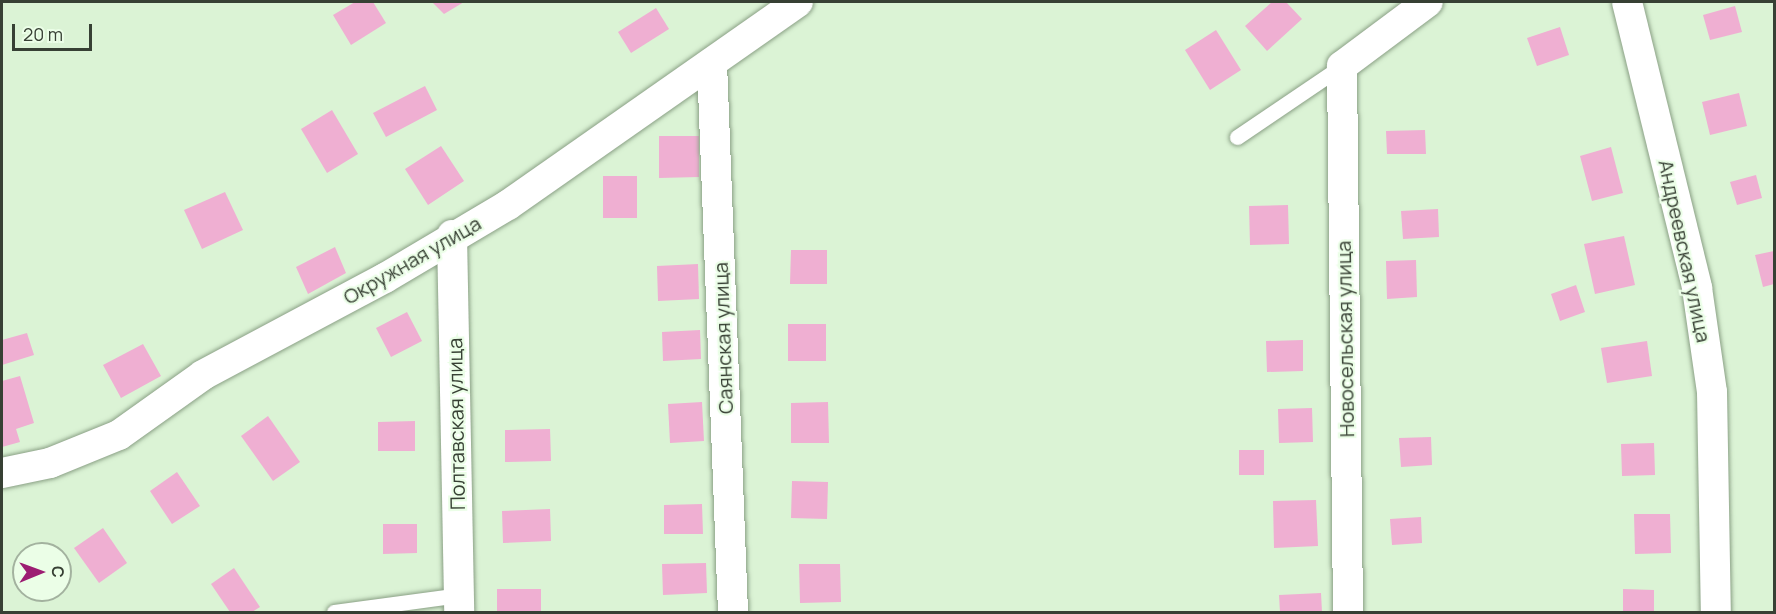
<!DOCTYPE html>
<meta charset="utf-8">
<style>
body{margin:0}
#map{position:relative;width:1776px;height:614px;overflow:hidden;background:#dbf3d5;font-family:Manrope,sans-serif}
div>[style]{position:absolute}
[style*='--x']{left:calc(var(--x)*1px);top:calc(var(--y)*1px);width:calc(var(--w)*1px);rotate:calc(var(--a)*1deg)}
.building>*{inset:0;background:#efafd2}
.roads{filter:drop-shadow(0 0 2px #8aa085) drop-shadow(0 0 2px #8aa085)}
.service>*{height:15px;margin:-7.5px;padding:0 7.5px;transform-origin:7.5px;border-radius:7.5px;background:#fff}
.minor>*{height:30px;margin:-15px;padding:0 15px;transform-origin:15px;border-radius:15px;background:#fff}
span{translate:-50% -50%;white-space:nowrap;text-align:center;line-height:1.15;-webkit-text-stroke:4.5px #ebfee7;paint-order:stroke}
.street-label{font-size:20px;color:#374034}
.frame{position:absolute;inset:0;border:3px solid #374034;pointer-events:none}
.north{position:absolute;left:12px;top:542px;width:60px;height:60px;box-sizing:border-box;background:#ebfee7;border:2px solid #a3b29f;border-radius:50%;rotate:89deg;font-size:16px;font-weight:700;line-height:24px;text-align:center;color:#374034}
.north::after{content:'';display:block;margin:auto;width:21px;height:27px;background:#9c1d72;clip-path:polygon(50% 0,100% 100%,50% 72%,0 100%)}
.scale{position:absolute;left:12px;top:24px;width:80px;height:27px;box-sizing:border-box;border:3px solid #374034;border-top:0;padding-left:8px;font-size:18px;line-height:21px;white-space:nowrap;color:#374034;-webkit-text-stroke:4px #ebfee7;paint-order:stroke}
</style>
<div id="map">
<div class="building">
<div style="clip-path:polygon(355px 2px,373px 2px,386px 23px,351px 45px,333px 15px)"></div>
<div style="clip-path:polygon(432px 2px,464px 2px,444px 14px)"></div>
<div style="clip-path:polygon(1272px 2px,1286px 2px,1302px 19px,1267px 51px,1245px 26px)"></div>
<div style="clip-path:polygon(1735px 6px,1742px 32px,1710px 40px,1703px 15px)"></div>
<div style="clip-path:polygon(656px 8px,669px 29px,631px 53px,618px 32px)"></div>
<div style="clip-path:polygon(1560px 27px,1569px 55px,1537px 66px,1527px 38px)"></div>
<div style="clip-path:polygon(1216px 30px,1241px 70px,1210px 90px,1185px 50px)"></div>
<div style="clip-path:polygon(425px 86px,437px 110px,386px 137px,373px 113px)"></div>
<div style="clip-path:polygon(1739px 93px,1747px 126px,1710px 135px,1702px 102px)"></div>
<div style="clip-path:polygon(332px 110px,358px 154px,327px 173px,301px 129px)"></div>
<div style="clip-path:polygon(1425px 130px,1426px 154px,1387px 154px,1386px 131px)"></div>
<div style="clip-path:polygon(659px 136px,699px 136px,699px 177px,659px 178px)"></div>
<div style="clip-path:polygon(441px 146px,464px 181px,428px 205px,405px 169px)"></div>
<div style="clip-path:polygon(1611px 147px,1623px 193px,1592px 201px,1580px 156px)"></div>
<div style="clip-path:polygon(1756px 175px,1762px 198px,1737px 205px,1730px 182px)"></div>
<div style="clip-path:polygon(603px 176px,637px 176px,637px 218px,603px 218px)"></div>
<div style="clip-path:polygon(225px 192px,243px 230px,202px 249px,184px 210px)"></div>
<div style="clip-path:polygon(1288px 205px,1289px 244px,1250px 245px,1249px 206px)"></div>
<div style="clip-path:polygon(1438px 209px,1439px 237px,1403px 239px,1401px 211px)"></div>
<div style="clip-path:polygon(1624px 236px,1635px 285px,1595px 294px,1584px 244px)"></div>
<div style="clip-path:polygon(335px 247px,346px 273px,308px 294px,296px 267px)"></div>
<div style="clip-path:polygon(791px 250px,827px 250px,827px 284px,790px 284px)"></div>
<div style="clip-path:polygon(1774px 251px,1774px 284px,1763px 287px,1755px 255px)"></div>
<div style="clip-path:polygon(1416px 260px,1417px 297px,1387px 299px,1386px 261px)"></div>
<div style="clip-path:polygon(698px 264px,699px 299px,658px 301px,657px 266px)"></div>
<div style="clip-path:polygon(1576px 285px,1585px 312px,1560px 321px,1551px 294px)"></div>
<div style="clip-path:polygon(407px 312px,422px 341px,391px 357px,376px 328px)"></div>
<div style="clip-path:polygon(788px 324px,826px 324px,826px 361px,788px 361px)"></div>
<div style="clip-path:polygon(700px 330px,701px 359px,663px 361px,662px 332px)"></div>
<div style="clip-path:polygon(27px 333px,34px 355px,2px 365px,2px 340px)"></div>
<div style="clip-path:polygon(1303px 340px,1303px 371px,1267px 372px,1266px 341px)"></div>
<div style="clip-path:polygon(1647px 341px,1652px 376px,1607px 383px,1601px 348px)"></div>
<div style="clip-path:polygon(143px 344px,161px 376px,121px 398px,103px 365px)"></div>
<div style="clip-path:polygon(20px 376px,34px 423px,16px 429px,20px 442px,2px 447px,2px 381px)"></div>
<div style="clip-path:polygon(702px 402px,704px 441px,670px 443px,668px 404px)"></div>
<div style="clip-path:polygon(828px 402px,829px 443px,791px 443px,791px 403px)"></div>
<div style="clip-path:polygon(1312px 408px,1313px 442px,1279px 443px,1278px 409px)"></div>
<div style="clip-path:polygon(268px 416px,300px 462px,273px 481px,241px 436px)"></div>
<div style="clip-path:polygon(415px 421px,415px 451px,378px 451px,378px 422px)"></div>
<div style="clip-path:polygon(550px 429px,551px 461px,505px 462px,505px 430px)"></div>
<div style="clip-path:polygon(1431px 437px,1432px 465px,1401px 467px,1399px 438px)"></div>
<div style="clip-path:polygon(1654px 443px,1655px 475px,1622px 476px,1621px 444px)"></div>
<div style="clip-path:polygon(1239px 450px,1264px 450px,1264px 475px,1239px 475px)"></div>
<div style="clip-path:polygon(177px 472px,200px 506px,172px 524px,150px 491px)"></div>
<div style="clip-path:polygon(792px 481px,828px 482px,827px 519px,791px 518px)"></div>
<div style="clip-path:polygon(1316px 500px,1318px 546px,1274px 548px,1273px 501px)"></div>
<div style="clip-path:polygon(702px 504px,703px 534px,664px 534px,664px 505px)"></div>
<div style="clip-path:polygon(550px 509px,551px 541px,503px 543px,502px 511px)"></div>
<div style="clip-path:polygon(1634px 514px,1670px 514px,1671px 553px,1635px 554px)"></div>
<div style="clip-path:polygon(1421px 517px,1422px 543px,1392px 545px,1390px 519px)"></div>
<div style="clip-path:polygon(383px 524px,417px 524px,417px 553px,383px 554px)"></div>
<div style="clip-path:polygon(103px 528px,127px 563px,99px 583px,74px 548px)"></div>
<div style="clip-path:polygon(706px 563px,707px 593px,663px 595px,662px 564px)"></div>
<div style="clip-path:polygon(799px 564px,840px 564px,841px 602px,800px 603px)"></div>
<div style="clip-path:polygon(234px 568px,260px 607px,252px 612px,230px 612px,211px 584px)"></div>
<div style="clip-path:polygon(497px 589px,541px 589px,541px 612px,497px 612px)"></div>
<div style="clip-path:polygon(1623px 589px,1654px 590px,1654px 612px,1623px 612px)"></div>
<div style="clip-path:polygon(1321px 593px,1322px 612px,1280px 612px,1279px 595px)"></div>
</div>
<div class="roads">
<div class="service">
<div style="--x:1237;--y:137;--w:127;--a:-34.1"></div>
<div style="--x:334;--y:612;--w:126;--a:-7.7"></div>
</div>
<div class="minor">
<div style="--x:1627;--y:2;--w:294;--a:76.2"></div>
<div style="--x:1697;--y:288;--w:105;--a:81.8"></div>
<div style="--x:1712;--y:392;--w:220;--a:89"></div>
<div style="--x:712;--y:63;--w:549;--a:87.81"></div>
<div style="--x:452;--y:235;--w:377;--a:88.9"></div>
<div style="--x:2;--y:473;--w:49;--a:-11.8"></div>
<div style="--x:50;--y:463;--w:74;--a:-22.1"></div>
<div style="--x:119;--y:435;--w:103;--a:-35.5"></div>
<div style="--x:203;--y:375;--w:206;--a:-28.1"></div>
<div style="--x:385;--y:278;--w:143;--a:-30.7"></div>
<div style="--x:508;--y:205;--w:354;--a:-35"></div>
<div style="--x:1348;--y:612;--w:546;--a:-90.63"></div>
<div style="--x:1342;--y:66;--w:107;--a:-36.7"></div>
</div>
</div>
<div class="street-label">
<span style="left:1685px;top:251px;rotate:78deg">Андреевская улица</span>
<span style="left:412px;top:260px;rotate:-30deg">Окружная улица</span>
<span style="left:723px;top:338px;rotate:-92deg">Саянская улица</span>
<span style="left:1345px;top:339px;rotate:-91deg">Новосельская улица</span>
<span style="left:456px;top:424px;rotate:-91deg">Полтавская улица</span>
</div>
<div class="frame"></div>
<div class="north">С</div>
<div class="scale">20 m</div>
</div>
